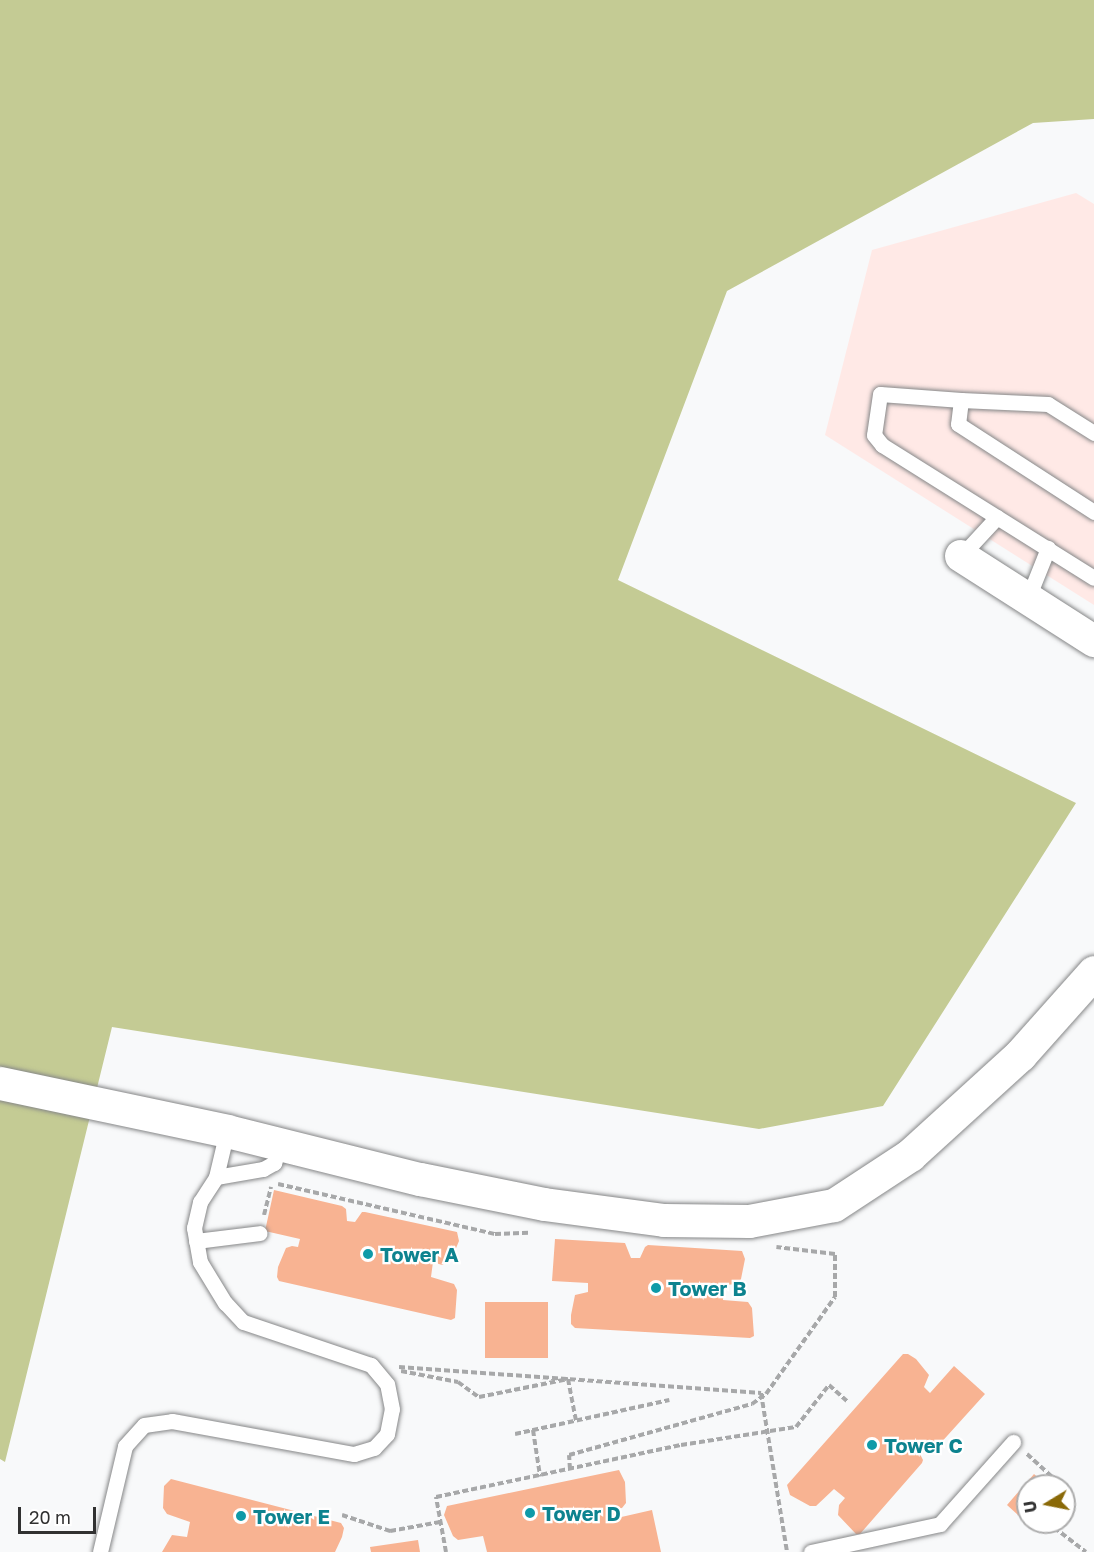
<!DOCTYPE html>
<style>
body{margin:0}
#map{position:relative;width:1094px;height:1552px;overflow:hidden;background:#f8f9fa;font-family:"Golos Text",sans-serif}
div>[style]{position:absolute}
[style*='--x']{left:calc(var(--x)*1px);top:calc(var(--y)*1px);width:calc(var(--w)*1px);rotate:calc(var(--a)*1deg)}
.commercial>*{inset:0;background:#ffe9e6}
.green>*{inset:0;background:#c4cb94}
.building>*{inset:0;background:#f8b392}
.path>*{height:4px;margin-top:-2px;transform-origin:0;background:repeating-linear-gradient(90deg,#a7a8a9 0 6px,transparent 0 9px)}
.roads{filter:drop-shadow(0 0 2px #868788) drop-shadow(0 0 2px #868788)}
.lane>*{height:15px;margin:-7.5px;padding:0 7.5px;transform-origin:7.5px;border-radius:7.5px;background:#fff}
.street>*{height:32px;margin:-16px;padding:0 16px;transform-origin:16px;border-radius:16px;background:#fff}
.secondary>*{height:33px;margin:-16.5px;padding:0 16.5px;transform-origin:16.5px;border-radius:16.5px;background:#fff}
.dots>*{width:16px;height:16px;translate:-50% -50%;box-sizing:border-box;border:3px solid #fff;border-radius:50%}
span{translate:-50% -50%;white-space:nowrap;text-align:center;line-height:1.15;-webkit-text-stroke:4.5px #fff;paint-order:stroke}
.culture-label{font-size:20px;color:#0d838f;font-weight:700}
.left{translate:0 -50%;text-align:left}
.north{position:absolute;left:1016px;top:1474px;width:60px;height:60px;box-sizing:border-box;background:#fff;border:2px solid #adadad;border-radius:50%;rotate:260deg;font-size:16px;font-weight:700;line-height:24px;text-align:center;color:#313131}
.north::after{content:'';display:block;margin:auto;width:21px;height:27px;background:#8a6908;clip-path:polygon(50% 0,100% 100%,50% 72%,0 100%)}
.scale{position:absolute;left:18px;top:1507px;width:78px;height:27px;box-sizing:border-box;border:3px solid #313131;border-top:0;padding-left:8px;font-size:18px;line-height:21px;white-space:nowrap;color:#313131;-webkit-text-stroke:4px #fff;paint-order:stroke}
</style>
<div id="map">
<div class="commercial">
<div style="clip-path:polygon(1076px 193px,1094px 204px,1094px 605px,825px 435px,872px 250px)"></div>
</div>
<div class="green">
<div style="clip-path:polygon(0 0,1094px 0,1094px 119px,1033px 123px,727px 291px,618px 580px,1076px 803px,883px 1106px,759px 1129px,112px 1027px,5px 1462px,0 1459px)"></div>
</div>
<div class="building">
<div style="clip-path:polygon(274px 1190px,342px 1206px,346px 1209px,347px 1221px,355px 1222px,362px 1212px,365px 1212px,457px 1232px,459px 1241px,451px 1260px,442px 1265px,433px 1262px,431px 1277px,454px 1284px,457px 1290px,455px 1318px,451px 1320px,279px 1281px,277px 1277px,278px 1267px,286px 1248px,292px 1246px,298px 1247px,300px 1239px,265px 1231px)"></div>
<div style="clip-path:polygon(555px 1239px,625px 1243px,631px 1258px,640px 1258px,645px 1247px,648px 1245px,742px 1251px,745px 1259px,741px 1279px,738px 1284px,724px 1285px,723px 1300px,748px 1302px,752px 1308px,754px 1336px,750px 1338px,575px 1328px,571px 1324px,571px 1315px,575px 1295px,588px 1292px,588px 1283px,552px 1281px)"></div>
<div style="clip-path:polygon(485px 1302px,548px 1302px,548px 1358px,485px 1358px)"></div>
<div style="clip-path:polygon(903px 1354px,908px 1354px,916px 1359px,929px 1375px,924px 1387px,930px 1393px,954px 1366px,985px 1394px,938px 1446px,923px 1443px,918px 1450px,923px 1460px,922px 1463px,860px 1534px,856px 1534px,838px 1515px,839px 1505px,845px 1498px,834px 1489px,816px 1506px,810px 1506px,790px 1495px,787px 1485px)"></div>
<div style="clip-path:polygon(619px 1470px,625px 1482px,626px 1503px,622px 1508px,615px 1509px,617px 1518px,652px 1510px,661px 1552px,487px 1552px,483px 1536px,458px 1540px,453px 1536px,444px 1515px,447px 1506px)"></div>
<div style="clip-path:polygon(1034px 1474px,1047px 1486px,1028px 1486px,1028px 1522px,1031px 1522px,1029px 1525px,1007px 1505px)"></div>
<div style="clip-path:polygon(171px 1479px,341px 1523px,344px 1528px,342px 1537px,335px 1552px,162px 1552px,172px 1535px,187px 1537px,190px 1522px,167px 1514px,163px 1508px,164px 1486px)"></div>
<div style="clip-path:polygon(418px 1540px,420px 1552px,371px 1552px,370px 1547px)"></div>
</div>
<div class="path">
<div style="--x:278;--y:1184;--w:223;--a:13"></div>
<div style="--x:495;--y:1234;--w:34;--a:-2"></div>
<div style="--x:264;--y:1215;--w:29;--a:-76"></div>
<div style="--x:399;--y:1367;--w:363;--a:4.1"></div>
<div style="--x:761;--y:1393;--w:161;--a:80.7"></div>
<div style="--x:401;--y:1371;--w:58;--a:10.9"></div>
<div style="--x:458;--y:1382;--w:26;--a:36"></div>
<div style="--x:479;--y:1397;--w:91;--a:-11.4"></div>
<div style="--x:568;--y:1379;--w:43;--a:79.2"></div>
<div style="--x:533;--y:1430;--w:47;--a:81.3"></div>
<div style="--x:515;--y:1434;--w:158;--a:-12.4"></div>
<div style="--x:1027;--y:1454;--w:47;--a:42.4"></div>
<div style="--x:570;--y:1469;--w:14;--a:-94"></div>
<div style="--x:569;--y:1455;--w:190;--a:-15.6"></div>
<div style="--x:752;--y:1404;--w:17;--a:-36"></div>
<div style="--x:766;--y:1394;--w:119;--a:-54.6"></div>
<div style="--x:835;--y:1297;--w:43;--a:-90"></div>
<div style="--x:835;--y:1254;--w:59;--a:-173.2"></div>
<div style="--x:1064;--y:1488;--w:7;--a:45"></div>
<div style="--x:1069;--y:1493;--w:7;--a:135"></div>
<div style="--x:342;--y:1515;--w:51;--a:18.4"></div>
<div style="--x:390;--y:1531;--w:51;--a:-10.2"></div>
<div style="--x:1047;--y:1522;--w:49;--a:37.6"></div>
<div style="--x:446;--y:1552;--w:56;--a:-100.3"></div>
<div style="--x:436;--y:1497;--w:250;--a:-12"></div>
<div style="--x:681;--y:1445;--w:116;--a:-8.9"></div>
<div style="--x:796;--y:1427;--w:53;--a:-51.8"></div>
<div style="--x:829;--y:1385;--w:24;--a:42"></div>
</div>
<div class="roads">
<div class="lane">
<div style="--x:961;--y:400;--w:81;--a:-175.8"></div>
<div style="--x:880;--y:394;--w:41;--a:98.3"></div>
<div style="--x:874;--y:435;--w:13;--a:51"></div>
<div style="--x:882;--y:445;--w:250;--a:32.1"></div>
<div style="--x:1094;--y:433;--w:54;--a:-147.8"></div>
<div style="--x:1048;--y:404;--w:87;--a:-177.4"></div>
<div style="--x:961;--y:400;--w:24;--a:97"></div>
<div style="--x:958;--y:424;--w:162;--a:32.9"></div>
<div style="--x:961;--y:556;--w:53;--a:-47.3"></div>
<div style="--x:1028;--y:598;--w:54;--a:-68.2"></div>
<div style="--x:216;--y:1177;--w:48;--a:-9.7"></div>
<div style="--x:263;--y:1169;--w:13;--a:-29"></div>
<div style="--x:274;--y:1163;--w:20;--a:-72"></div>
<div style="--x:196;--y:1241;--w:64;--a:-7.1"></div>
<div style="--x:100;--y:1552;--w:109;--a:-76.7"></div>
<div style="--x:125;--y:1446;--w:28;--a:-48"></div>
<div style="--x:144;--y:1425;--w:28;--a:-8"></div>
<div style="--x:172;--y:1421;--w:185;--a:10.3"></div>
<div style="--x:354;--y:1454;--w:21;--a:-17"></div>
<div style="--x:374;--y:1448;--w:19;--a:-47"></div>
<div style="--x:387;--y:1434;--w:25;--a:-79"></div>
<div style="--x:392;--y:1409;--w:25;--a:-101"></div>
<div style="--x:387;--y:1384;--w:25;--a:-130"></div>
<div style="--x:371;--y:1365;--w:135;--a:-161.4"></div>
<div style="--x:243;--y:1322;--w:26;--a:-133"></div>
<div style="--x:225;--y:1303;--w:48;--a:-121.4"></div>
<div style="--x:200;--y:1262;--w:35;--a:-100"></div>
<div style="--x:194;--y:1228;--w:27;--a:-77"></div>
<div style="--x:200;--y:1202;--w:30;--a:-57"></div>
<div style="--x:216;--y:1177;--w:47;--a:-76.6"></div>
<div style="--x:811;--y:1552;--w:132;--a:-12.2"></div>
<div style="--x:940;--y:1524;--w:110;--a:-48.3"></div>
</div>
<div class="street">
<div style="--x:961;--y:556;--w:158;--a:32.6"></div>
</div>
<div class="secondary">
<div style="--x:0;--y:1083;--w:232;--a:11.9"></div>
<div style="--x:227;--y:1131;--w:199;--a:14"></div>
<div style="--x:420;--y:1179;--w:126;--a:11.4"></div>
<div style="--x:544;--y:1204;--w:121;--a:7.6"></div>
<div style="--x:664;--y:1220;--w:85;--a:0.7"></div>
<div style="--x:749;--y:1221;--w:86;--a:-10.7"></div>
<div style="--x:834;--y:1205;--w:91;--a:-33.3"></div>
<div style="--x:910;--y:1155;--w:149;--a:-42.3"></div>
<div style="--x:1020;--y:1055;--w:111;--a:-48.3"></div>
</div>
</div>
<div class="dots">
<div style="left:368px;top:1254px;background:#0f9aa8"></div>
<div style="left:656px;top:1288px;background:#0f9aa8"></div>
<div style="left:872px;top:1445px;background:#0f9aa8"></div>
<div style="left:530px;top:1513px;background:#0f9aa8"></div>
<div style="left:241px;top:1516px;background:#0f9aa8"></div>
</div>
<div class="culture-label">
<span class="left" style="left:380px;top:1254px">Tower A</span>
<span class="left" style="left:668px;top:1288px">Tower B</span>
<span class="left" style="left:884px;top:1445px">Tower C</span>
<span class="left" style="left:542px;top:1513px">Tower D</span>
<span class="left" style="left:253px;top:1516px">Tower E</span>
</div>
<div class="north">U</div>
<div class="scale">20 m</div>
</div>
